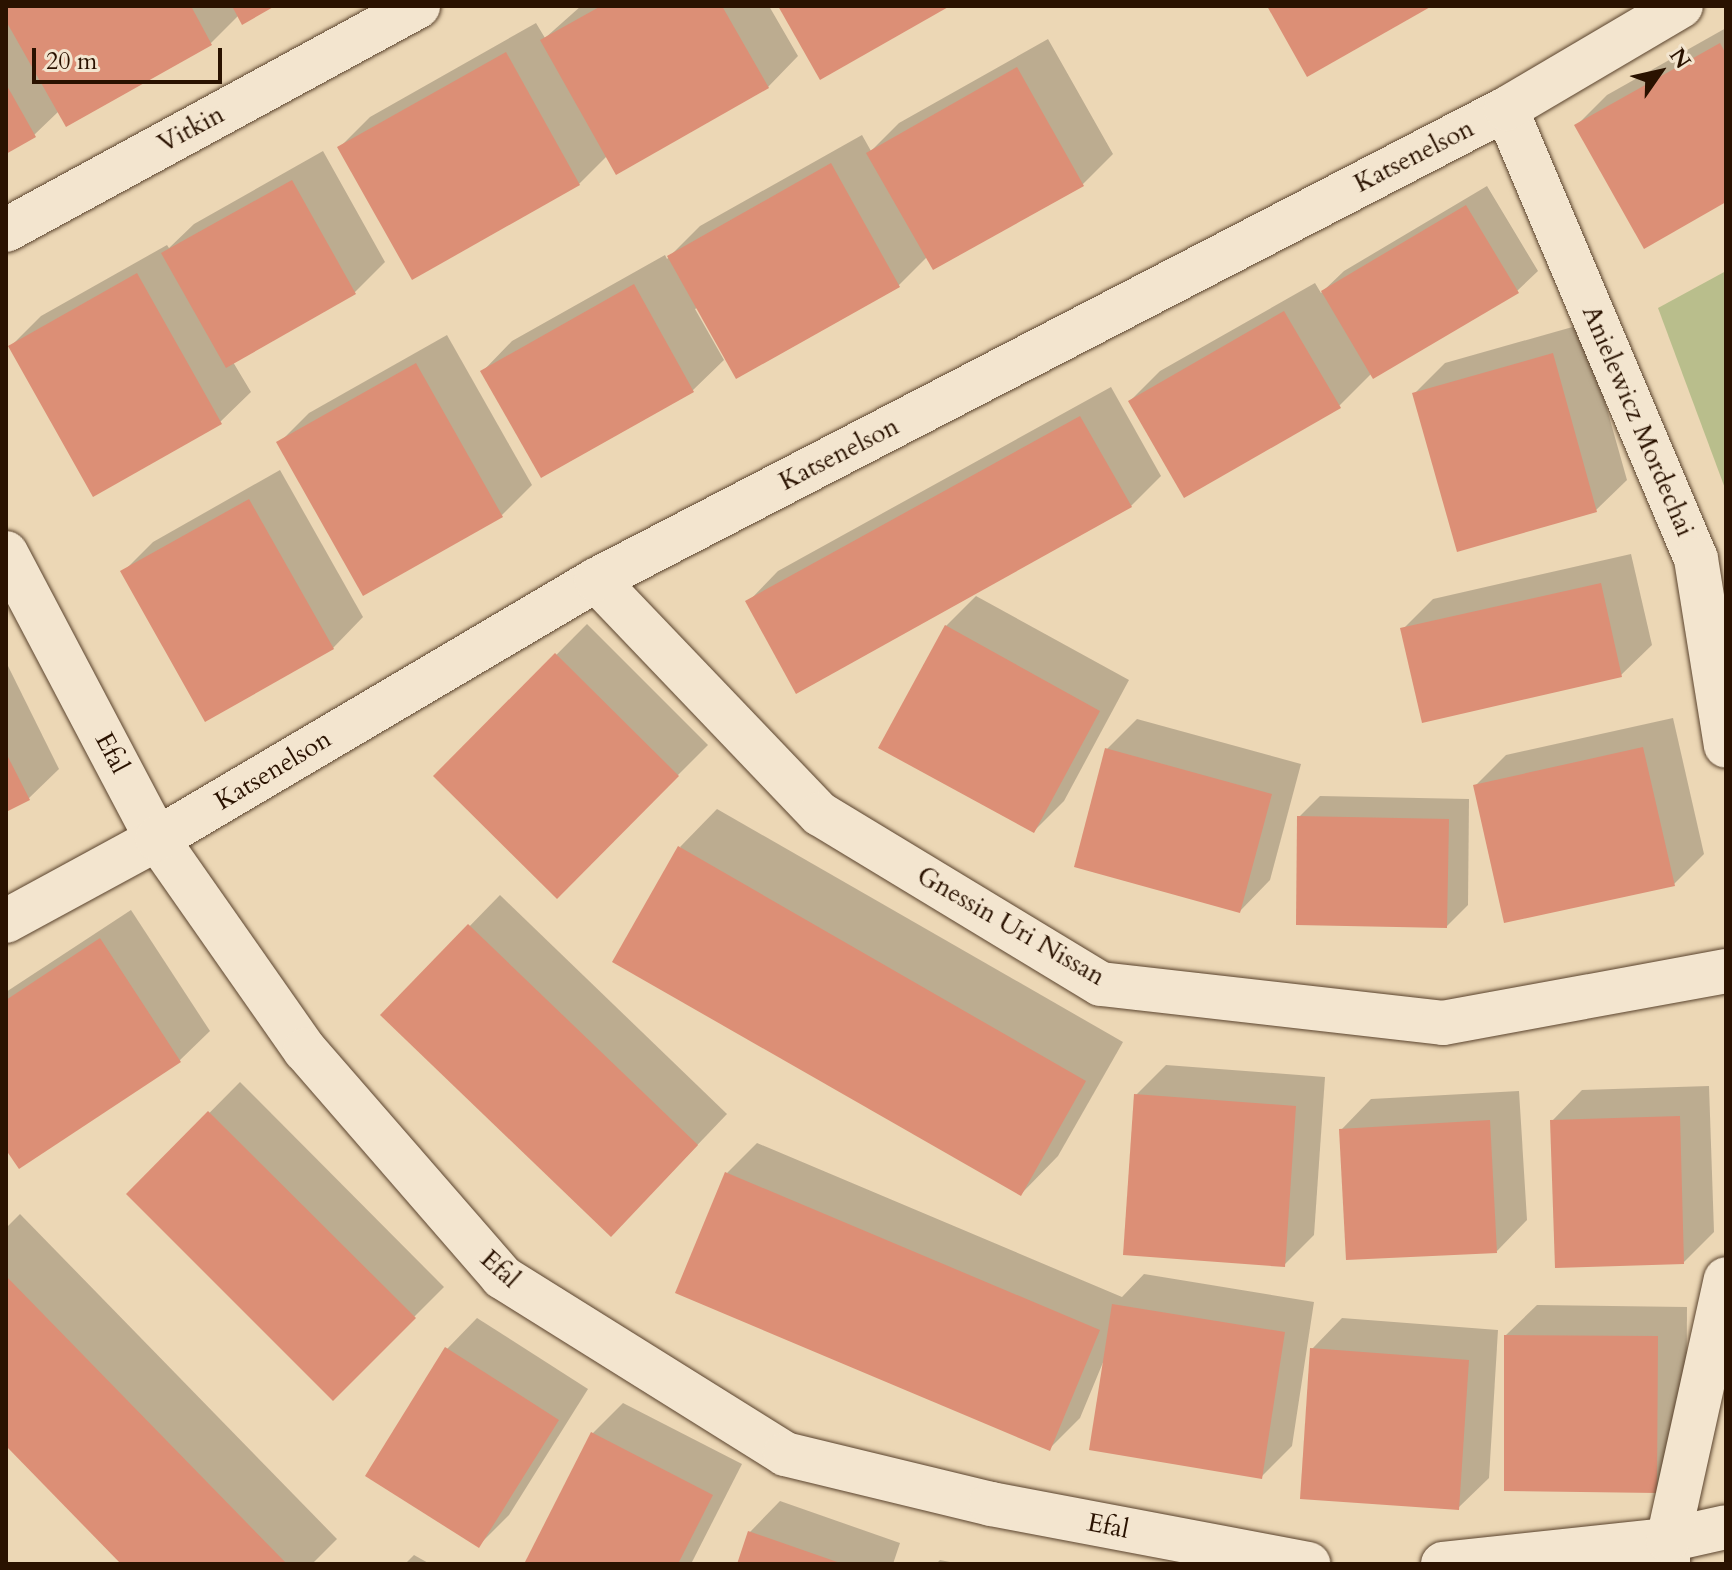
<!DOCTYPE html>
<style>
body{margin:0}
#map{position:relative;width:1732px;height:1570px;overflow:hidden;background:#ecd7b5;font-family:Cardo,serif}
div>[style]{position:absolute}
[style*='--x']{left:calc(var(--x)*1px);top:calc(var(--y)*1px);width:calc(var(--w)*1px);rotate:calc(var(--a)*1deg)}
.green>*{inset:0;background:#b9be8c}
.shadow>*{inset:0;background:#0003}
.building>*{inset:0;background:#dc8f76}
.roads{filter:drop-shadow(0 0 2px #5a432d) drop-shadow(0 0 2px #5a432d)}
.minor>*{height:44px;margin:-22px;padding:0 22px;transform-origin:22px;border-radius:22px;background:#f3e5cf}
span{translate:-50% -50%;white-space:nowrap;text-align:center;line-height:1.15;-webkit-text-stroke:7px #f3e5cf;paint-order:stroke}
.street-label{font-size:26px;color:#2a1200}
.frame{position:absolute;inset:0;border:8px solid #2a1200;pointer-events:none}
.north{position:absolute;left:1620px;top:32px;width:80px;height:80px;-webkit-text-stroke:6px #f3e5cf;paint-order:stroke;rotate:56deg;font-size:22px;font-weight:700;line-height:32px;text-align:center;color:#2a1200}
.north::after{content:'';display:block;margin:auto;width:28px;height:36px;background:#2a1200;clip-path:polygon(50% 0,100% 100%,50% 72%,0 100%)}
.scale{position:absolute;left:32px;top:48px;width:190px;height:36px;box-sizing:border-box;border:4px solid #2a1200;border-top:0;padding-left:10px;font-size:24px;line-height:28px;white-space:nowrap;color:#2a1200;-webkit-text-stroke:6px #f3e5cf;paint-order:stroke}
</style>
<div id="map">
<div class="green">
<div style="clip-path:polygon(1726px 271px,1726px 491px,1658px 308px)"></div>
</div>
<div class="shadow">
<div style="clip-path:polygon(6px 6px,271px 6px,239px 15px,211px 43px,67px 124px,59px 111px,34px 135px,6px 151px)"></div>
<div style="clip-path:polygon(581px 6px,769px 6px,798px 56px,768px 87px,607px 156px,579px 184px,340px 147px,370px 117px,536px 23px,545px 38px)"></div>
<div style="clip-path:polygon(1726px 28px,1726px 200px,1577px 125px,1607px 95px)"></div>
<div style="clip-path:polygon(1048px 39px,1113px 154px,1083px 184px,927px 257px,899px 285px,737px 376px,699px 307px,695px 309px,724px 360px,693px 390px,541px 476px,482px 372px,512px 341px,665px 255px,667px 259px,700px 226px,862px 135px,871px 151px,899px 123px)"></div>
<div style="clip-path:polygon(323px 151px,385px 262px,355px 292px,233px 362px,251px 392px,220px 422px,10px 347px,41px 316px,167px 245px,169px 248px,194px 224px)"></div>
<div style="clip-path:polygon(1487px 186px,1538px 271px,1517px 291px,1372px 373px,1339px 406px,1130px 401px,1160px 371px,1315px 283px,1321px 293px,1344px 271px)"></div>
<div style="clip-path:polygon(1583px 324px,1627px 480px,1596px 510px,1458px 549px,1414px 394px,1445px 363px)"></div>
<div style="clip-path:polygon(447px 335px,532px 485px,502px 515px,279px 443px,309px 413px)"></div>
<div style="clip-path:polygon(1111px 387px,1161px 476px,1131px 506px,748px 602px,778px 571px)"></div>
<div style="clip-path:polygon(280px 470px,363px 617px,333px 648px,123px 572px,153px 542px)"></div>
<div style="clip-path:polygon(1631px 554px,1652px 645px,1621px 675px,1403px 629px,1433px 599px)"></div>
<div style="clip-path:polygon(976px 596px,1129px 680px,1064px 801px,1034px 831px,946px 626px)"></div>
<div style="clip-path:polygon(587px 624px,708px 745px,557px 896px,436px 776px)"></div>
<div style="clip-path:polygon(6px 662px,59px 769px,28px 799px,6px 810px)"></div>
<div style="clip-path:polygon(1673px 718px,1704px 854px,1674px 884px,1475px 786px,1506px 755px)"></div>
<div style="clip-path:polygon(1137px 719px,1301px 764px,1270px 880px,1240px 911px,1107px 749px)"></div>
<div style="clip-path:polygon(1320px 796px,1469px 799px,1468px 905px,1447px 926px,1299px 817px)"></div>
<div style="clip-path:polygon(717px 809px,1123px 1042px,1058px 1156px,1021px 1194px,680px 847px)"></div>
<div style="clip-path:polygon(500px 895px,727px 1114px,641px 1204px,383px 1015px)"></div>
<div style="clip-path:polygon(131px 910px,210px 1031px,179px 1061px,6px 1146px,6px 992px)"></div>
<div style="clip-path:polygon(1166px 1065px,1325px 1077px,1314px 1235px,1284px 1265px,1136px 1095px)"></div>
<div style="clip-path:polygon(240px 1082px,444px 1287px,333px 1398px,129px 1194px)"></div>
<div style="clip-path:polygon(1709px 1086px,1714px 1232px,1684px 1262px,1552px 1121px,1582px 1090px)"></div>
<div style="clip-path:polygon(1519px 1091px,1527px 1220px,1497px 1251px,1341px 1130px,1371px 1099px)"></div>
<div style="clip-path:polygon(757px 1143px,1122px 1297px,1144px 1274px,1314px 1302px,1292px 1446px,1262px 1476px,1104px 1360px,1080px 1418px,1050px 1448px,727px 1173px)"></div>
<div style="clip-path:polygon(20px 1214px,337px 1539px,312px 1564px,124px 1564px,6px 1443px,6px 1228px)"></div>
<div style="clip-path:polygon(1537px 1305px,1687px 1307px,1686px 1460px,1656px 1491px,1506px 1335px)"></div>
<div style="clip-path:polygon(477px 1318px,588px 1389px,509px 1515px,479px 1545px,447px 1349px)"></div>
<div style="clip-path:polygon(1342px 1318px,1498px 1330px,1489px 1478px,1458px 1508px,1312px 1349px)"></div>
<div style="clip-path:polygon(623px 1403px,742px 1464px,691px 1564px,526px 1564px,593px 1433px)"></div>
<div style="clip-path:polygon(780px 1501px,900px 1543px,893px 1564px,739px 1564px,750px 1532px)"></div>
<div style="clip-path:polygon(414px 1555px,430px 1564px,405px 1564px)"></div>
<div style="clip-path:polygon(940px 1560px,960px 1564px,936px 1564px)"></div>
</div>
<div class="building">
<div style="clip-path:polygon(6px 6px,191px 6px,212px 45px,66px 127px,6px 21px)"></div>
<div style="clip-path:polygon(232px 6px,275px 6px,242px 25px)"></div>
<div style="clip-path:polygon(601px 6px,722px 6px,769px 88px,616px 175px,540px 40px)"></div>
<div style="clip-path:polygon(778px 6px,950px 6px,820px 80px)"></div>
<div style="clip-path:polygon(1267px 6px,1432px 6px,1307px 77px)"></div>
<div style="clip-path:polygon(1720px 43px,1726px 54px,1726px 202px,1644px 249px,1574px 125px)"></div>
<div style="clip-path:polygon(506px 52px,580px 185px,412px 280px,337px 147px)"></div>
<div style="clip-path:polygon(1017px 67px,1084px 186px,933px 270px,866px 153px)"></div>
<div style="clip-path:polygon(6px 84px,36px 137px,6px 154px)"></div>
<div style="clip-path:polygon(831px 163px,900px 287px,736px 379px,667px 256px)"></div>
<div style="clip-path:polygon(292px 180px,356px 294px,226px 368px,161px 253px)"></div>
<div style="clip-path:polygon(1466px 205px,1519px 293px,1373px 379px,1321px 291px)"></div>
<div style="clip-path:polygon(137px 273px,222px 424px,93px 497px,8px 346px)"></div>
<div style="clip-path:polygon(634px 284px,694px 392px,541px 478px,480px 371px)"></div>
<div style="clip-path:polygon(1284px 311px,1341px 408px,1184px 498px,1128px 401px)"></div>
<div style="clip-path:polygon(1553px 353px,1597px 512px,1457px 552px,1412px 393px)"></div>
<div style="clip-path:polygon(416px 363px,503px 517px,363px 596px,276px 442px)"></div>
<div style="clip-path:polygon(1080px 416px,1132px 507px,796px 694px,745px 601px)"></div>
<div style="clip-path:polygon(249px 499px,334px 649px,205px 722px,120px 571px)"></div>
<div style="clip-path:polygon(1601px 583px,1622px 677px,1422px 723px,1400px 628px)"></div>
<div style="clip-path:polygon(945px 625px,1100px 711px,1034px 833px,878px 748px)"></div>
<div style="clip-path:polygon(555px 653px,679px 776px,557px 899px,433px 776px)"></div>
<div style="clip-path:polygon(1643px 747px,1675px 886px,1504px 923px,1473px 785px)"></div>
<div style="clip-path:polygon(1105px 748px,1272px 794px,1240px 913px,1074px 867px)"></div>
<div style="clip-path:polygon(6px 753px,30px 800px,6px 812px)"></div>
<div style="clip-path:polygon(1297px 816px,1449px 819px,1447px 928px,1296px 925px)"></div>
<div style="clip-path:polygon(678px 846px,1086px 1081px,1021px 1196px,612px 962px)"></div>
<div style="clip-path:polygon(468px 924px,698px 1145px,611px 1237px,380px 1015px)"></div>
<div style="clip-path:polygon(100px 938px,181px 1062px,19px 1169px,6px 1150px,6px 1000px)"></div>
<div style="clip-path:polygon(1134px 1094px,1296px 1106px,1285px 1267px,1123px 1255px)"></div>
<div style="clip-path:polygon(208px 1111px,416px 1318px,333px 1401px,126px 1194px)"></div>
<div style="clip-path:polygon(1680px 1116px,1684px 1264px,1555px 1268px,1550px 1120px)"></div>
<div style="clip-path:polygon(1490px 1120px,1497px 1253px,1346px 1260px,1339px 1129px)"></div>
<div style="clip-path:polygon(725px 1172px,1100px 1330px,1050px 1451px,675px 1293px)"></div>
<div style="clip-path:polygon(6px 1276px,287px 1564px,121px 1564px,6px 1446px)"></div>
<div style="clip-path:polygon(1112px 1304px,1285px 1332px,1262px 1479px,1089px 1450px)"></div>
<div style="clip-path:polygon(1504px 1335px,1658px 1336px,1657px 1493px,1504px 1491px)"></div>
<div style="clip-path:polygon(445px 1347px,559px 1420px,479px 1548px,365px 1476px)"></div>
<div style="clip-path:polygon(1310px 1348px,1469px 1360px,1459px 1510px,1300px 1499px)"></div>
<div style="clip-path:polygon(591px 1432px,713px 1495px,678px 1564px,524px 1564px)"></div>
<div style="clip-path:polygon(748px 1531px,843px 1564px,737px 1564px)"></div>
</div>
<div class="roads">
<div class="minor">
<div style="--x:1506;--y:109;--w:488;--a:67.1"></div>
<div style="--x:1696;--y:559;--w:189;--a:80.9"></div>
<div style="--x:6;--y:230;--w:469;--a:-28.5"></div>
<div style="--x:6;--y:553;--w:323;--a:62.2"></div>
<div style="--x:157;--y:839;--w:258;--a:55"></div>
<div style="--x:305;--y:1050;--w:301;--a:49"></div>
<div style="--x:502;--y:1277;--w:334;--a:32"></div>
<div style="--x:785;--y:1454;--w:212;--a:13.6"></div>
<div style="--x:991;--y:1504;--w:323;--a:10.7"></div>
<div style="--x:596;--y:580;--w:324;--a:46.3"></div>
<div style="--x:820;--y:814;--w:328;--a:31.2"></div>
<div style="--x:1101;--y:984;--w:344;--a:6.5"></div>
<div style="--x:1443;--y:1023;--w:288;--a:-10.4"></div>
<div style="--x:6;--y:921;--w:172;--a:-28.5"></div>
<div style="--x:157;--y:839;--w:510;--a:-30.54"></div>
<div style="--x:596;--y:580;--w:1025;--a:-27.37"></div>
<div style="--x:1506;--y:109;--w:203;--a:-30.5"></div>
<div style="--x:1443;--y:1564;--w:226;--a:-6.1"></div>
<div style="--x:1668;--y:1540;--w:59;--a:-12.6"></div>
<div style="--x:1668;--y:1564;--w:24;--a:-90"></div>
<div style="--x:1668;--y:1540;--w:267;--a:-77.5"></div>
</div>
</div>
<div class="street-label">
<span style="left:191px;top:129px;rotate:-28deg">Vitkin</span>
<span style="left:1414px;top:156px;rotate:-27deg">Katsenelson</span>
<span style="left:1638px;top:421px;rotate:67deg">Anielewicz Mordechai</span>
<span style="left:839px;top:454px;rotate:-27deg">Katsenelson</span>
<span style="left:112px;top:753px;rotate:62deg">Efal</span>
<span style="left:273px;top:770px;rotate:-31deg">Katsenelson</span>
<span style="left:1011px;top:926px;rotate:30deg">Gnessin Uri Nissan</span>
<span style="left:500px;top:1269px;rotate:42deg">Efal</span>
<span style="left:1108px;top:1526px;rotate:11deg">Efal</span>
</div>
<div class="frame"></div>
<div class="north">N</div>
<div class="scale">20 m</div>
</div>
